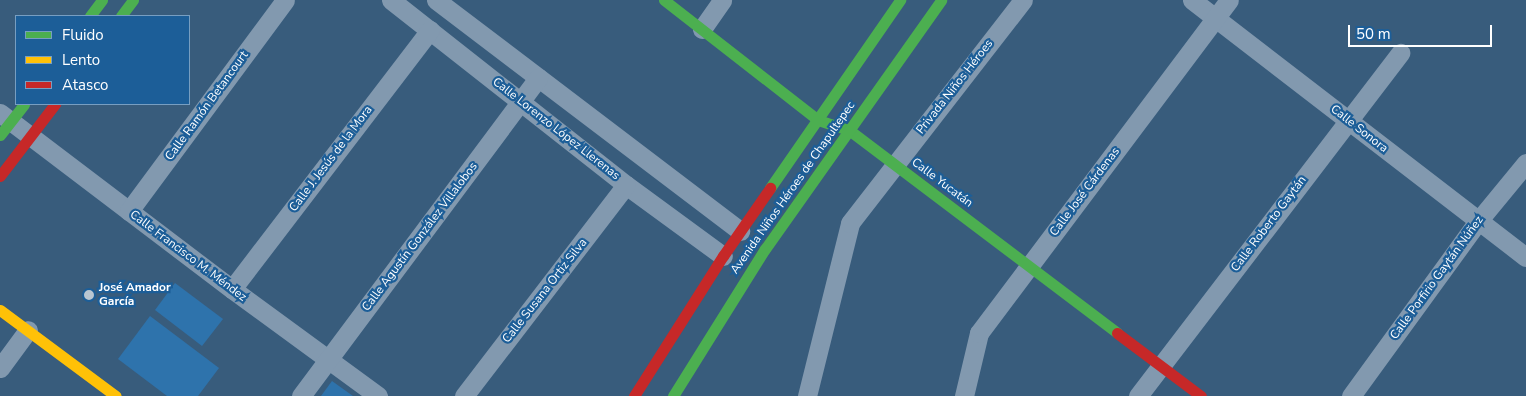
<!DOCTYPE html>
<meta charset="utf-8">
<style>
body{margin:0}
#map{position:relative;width:1526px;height:396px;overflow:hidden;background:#385c7c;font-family:"Nunito Sans",sans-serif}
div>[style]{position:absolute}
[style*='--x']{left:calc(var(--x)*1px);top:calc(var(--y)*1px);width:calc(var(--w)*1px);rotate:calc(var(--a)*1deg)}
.green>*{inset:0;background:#2e73ac}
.street>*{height:19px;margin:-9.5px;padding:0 9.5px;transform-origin:9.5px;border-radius:9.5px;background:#8299af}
.fast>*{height:11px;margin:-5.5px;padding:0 5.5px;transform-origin:5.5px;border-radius:5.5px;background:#4caf50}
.slow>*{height:11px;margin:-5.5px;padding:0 5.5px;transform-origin:5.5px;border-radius:5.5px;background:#ffc107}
.jam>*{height:11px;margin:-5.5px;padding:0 5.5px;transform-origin:5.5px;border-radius:5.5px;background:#c62828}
.dots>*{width:14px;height:14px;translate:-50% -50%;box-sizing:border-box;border:2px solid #1c5e98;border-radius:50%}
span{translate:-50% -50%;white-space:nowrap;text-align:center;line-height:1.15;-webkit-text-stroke:4.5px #1c5e98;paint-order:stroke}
.street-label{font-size:12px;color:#fff}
.poi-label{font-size:12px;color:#fff;font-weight:700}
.left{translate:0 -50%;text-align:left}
.legend{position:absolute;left:15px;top:15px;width:175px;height:90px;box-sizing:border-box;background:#1c5e98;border:1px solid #779ec1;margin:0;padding:6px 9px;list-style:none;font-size:15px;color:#fff}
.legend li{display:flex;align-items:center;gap:10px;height:25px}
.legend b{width:25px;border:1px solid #779ec1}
.scale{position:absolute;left:1348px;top:25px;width:144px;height:22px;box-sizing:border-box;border:2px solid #fff;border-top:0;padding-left:6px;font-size:15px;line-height:18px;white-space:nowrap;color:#fff;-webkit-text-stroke:4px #1c5e98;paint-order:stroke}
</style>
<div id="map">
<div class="green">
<div style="clip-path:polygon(175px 283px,223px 319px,202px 346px,155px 310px)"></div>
<div style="clip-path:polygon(150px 316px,219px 368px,198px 396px,167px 396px,118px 359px)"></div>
<div style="clip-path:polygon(332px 381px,353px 396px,321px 396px)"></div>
</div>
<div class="street">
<div style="--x:391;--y:0;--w:299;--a:38.2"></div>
<div style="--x:626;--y:185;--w:120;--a:36.2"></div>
<div style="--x:436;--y:0;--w:382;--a:37.2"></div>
<div style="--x:1192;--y:0;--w:421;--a:37.6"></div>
<div style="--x:702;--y:29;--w:35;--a:-55"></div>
<div style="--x:0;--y:113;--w:291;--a:37.2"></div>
<div style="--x:232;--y:289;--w:181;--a:36.2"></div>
<div style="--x:129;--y:211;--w:262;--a:-53.5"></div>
<div style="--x:232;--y:289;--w:326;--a:-52.6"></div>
<div style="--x:0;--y:368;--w:47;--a:-53.6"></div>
<div style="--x:301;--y:396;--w:397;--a:-53.3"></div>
<div style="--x:464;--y:396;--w:266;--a:-52.5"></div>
<div style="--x:807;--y:396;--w:178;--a:-76"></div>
<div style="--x:850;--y:223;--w:282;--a:-52.2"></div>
<div style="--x:964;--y:396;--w:65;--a:-76.6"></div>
<div style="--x:979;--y:333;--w:416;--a:-53.1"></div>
<div style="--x:1138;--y:396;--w:432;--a:-52.6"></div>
<div style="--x:1351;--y:396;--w:218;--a:-54"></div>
<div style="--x:1479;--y:220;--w:74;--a:-50.5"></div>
</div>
<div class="fast">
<div style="--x:664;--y:0;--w:195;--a:37.9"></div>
<div style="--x:818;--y:120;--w:33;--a:18"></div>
<div style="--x:849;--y:130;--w:336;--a:37.1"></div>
<div style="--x:90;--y:16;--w:20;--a:-53"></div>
<div style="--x:121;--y:16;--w:20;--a:-53"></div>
<div style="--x:0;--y:135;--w:39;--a:-52"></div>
<div style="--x:770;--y:188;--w:229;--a:-55.3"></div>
<div style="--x:673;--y:396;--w:173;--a:-58"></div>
<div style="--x:765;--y:249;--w:305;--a:-54.7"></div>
</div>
<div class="slow">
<div style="--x:0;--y:310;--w:144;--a:36.6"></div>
</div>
<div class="jam">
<div style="--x:0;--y:176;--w:91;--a:-52.6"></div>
<div style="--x:1117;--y:333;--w:105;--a:36.9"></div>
<div style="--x:634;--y:396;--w:166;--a:-57.6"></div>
<div style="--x:723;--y:256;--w:83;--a:-55.3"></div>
</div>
<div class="dots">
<div style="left:89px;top:295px;background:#b9c6d1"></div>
</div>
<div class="street-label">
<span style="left:955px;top:87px;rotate:-52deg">Privada Niños Héroes</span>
<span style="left:207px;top:106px;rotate:-54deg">Calle Ramón Betancourt</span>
<span style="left:556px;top:129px;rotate:38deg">Calle Lorenzo López Llerenas</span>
<span style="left:1359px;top:129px;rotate:38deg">Calle Sonora</span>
<span style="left:331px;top:159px;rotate:-53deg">Calle J. Jesús de la Mora</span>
<span style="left:942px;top:183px;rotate:37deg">Calle Yucatán</span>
<span style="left:793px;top:188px;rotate:-55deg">Avenida Niños Héroes de Chapultepec</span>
<span style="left:1085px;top:192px;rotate:-53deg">Calle José Cárdenas</span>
<span style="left:1269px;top:224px;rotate:-53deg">Calle Roberto Gaytán</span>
<span style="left:420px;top:237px;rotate:-53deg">Calle Agustín González Villalobos</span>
<span style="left:188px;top:256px;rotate:37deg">Calle Francisco M. Méndez</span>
<span style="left:1437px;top:278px;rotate:-54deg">Calle Porfirio Gaytán Núñez</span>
<span style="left:545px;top:291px;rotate:-52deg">Calle Susana Ortiz Silva</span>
</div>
<div class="poi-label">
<span class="left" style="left:99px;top:295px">José Amador<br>García</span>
</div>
<ul class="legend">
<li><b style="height:6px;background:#4caf50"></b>Fluido</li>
<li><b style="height:6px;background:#ffc107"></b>Lento</li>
<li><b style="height:6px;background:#c62828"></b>Atasco</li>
</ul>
<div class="scale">50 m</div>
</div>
